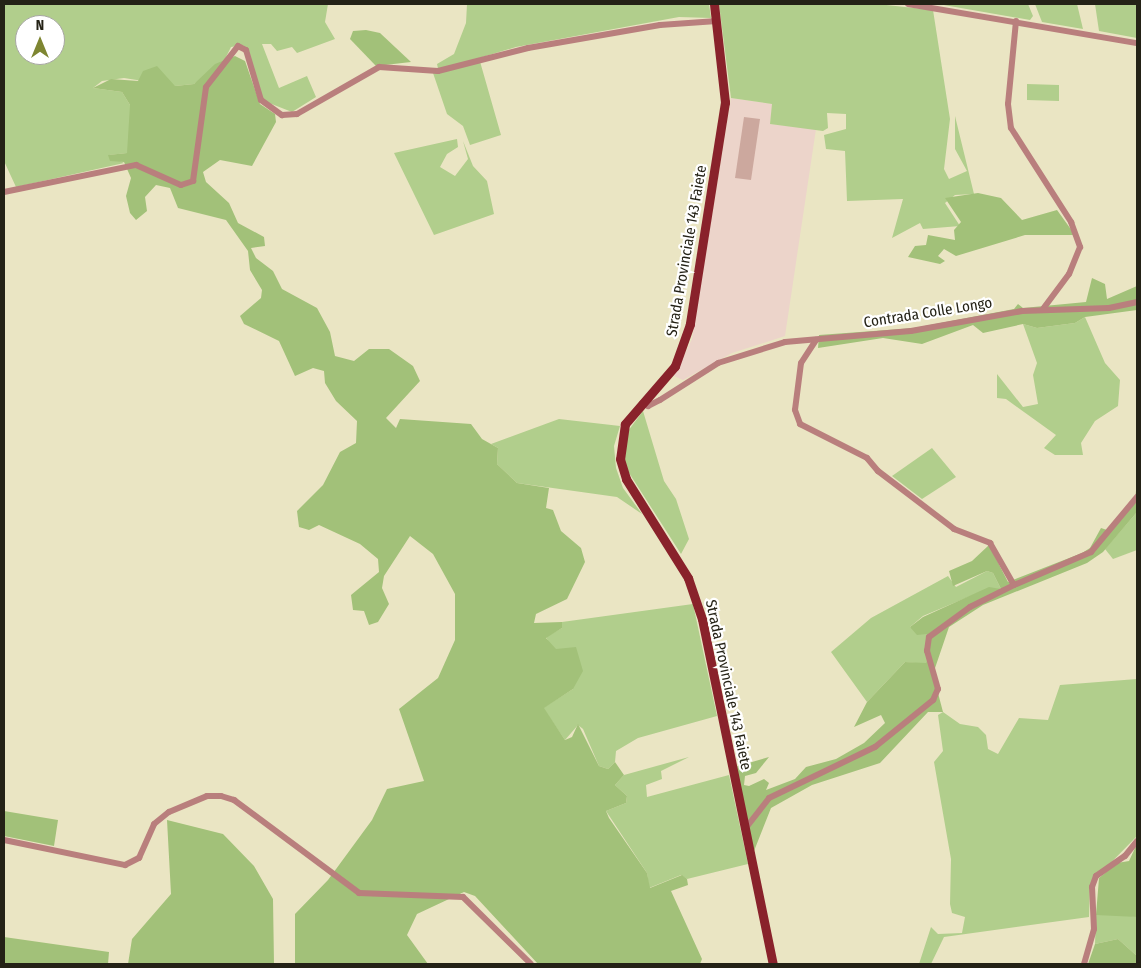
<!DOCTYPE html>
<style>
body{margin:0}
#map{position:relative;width:1141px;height:968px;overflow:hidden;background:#eae5c3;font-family:"Fira Sans Condensed",sans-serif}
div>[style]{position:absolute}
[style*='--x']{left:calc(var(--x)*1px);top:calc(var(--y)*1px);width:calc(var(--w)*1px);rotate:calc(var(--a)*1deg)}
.industrial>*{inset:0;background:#ecd4ca}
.green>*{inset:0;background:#b1ce8c}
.forest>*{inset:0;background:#a2c179}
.building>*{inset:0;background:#cca89e}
.minor>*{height:6px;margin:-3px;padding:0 3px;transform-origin:3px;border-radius:3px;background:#b97f7d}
.major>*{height:9px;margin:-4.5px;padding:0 4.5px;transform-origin:4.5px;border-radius:4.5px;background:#89222b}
span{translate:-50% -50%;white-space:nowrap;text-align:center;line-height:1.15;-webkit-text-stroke:4.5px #fff;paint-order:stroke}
.street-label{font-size:15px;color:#242216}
.frame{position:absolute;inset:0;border:5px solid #242216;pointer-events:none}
.north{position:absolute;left:15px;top:15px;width:50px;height:50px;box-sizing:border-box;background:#fff;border:1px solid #a7a7a2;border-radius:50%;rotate:0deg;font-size:14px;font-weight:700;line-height:20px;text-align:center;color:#242216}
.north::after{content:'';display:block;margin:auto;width:18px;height:22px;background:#7e8632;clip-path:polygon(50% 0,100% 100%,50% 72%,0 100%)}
</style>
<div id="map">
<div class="industrial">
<div style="clip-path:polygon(731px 98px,773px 104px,770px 124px,816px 129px,785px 336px,732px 353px,683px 380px,674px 376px,692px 339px)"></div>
</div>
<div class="green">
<div style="clip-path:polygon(evenodd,4px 4px,328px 4px,325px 22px,335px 39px,297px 53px,292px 47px,277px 51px,271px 44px,262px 44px,279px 88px,307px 76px,316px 97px,292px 112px,264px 101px,243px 45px,231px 47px,223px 63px,194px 84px,175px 86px,124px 78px,102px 81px,93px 88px,122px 92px,130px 105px,131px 145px,127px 153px,109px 155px,124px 163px,16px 187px,4px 161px,4px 4px,25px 25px,55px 25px,55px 55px,25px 55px,25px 25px)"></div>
<div style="clip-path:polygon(467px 4px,709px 4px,711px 18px,679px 17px,516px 47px,479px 58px,501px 135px,470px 145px,463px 126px,447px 114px,433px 73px,439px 73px,437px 64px,454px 54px,466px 23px)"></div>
<div style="clip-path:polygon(719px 4px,877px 4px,933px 10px,950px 119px,944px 169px,949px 179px,967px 171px,955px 149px,955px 116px,974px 194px,955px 195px,945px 203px,960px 226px,923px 229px,920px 223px,892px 238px,903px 199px,847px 201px,845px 151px,826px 149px,824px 135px,846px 129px,846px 114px,827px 113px,828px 128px,823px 131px,770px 124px,772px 104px,731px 98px)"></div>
<div style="clip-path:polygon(938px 4px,1028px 4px,1033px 16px,1030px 20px)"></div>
<div style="clip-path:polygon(1035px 4px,1077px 4px,1083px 29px,1042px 22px)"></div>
<div style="clip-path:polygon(1095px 4px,1137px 4px,1137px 38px,1099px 31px)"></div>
<div style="clip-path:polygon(1027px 84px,1059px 85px,1059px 101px,1027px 100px)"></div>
<div style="clip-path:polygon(457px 139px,458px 147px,447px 154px,440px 167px,455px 176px,468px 159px,463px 141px,473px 166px,487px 181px,494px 214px,434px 235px,394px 153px)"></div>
<div style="clip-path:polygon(1085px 317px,1105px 363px,1120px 380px,1118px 406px,1095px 421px,1081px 443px,1083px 455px,1055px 455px,1044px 448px,1056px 435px,1006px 399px,997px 398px,997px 374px,1023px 407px,1038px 404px,1033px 375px,1037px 363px,1023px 324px,1037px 328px,1075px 323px)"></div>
<div style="clip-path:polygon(643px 411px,664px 481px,676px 499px,689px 539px,681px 554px,624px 465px,628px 431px)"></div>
<div style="clip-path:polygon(559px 419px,620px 426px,614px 446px,616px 468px,623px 488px,642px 514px,617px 497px,517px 483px,497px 464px,498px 448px,491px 444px)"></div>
<div style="clip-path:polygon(932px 448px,956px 477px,922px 499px,892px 476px)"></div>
<div style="clip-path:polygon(1137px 512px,1137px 550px,1113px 559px,1105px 549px)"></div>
<div style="clip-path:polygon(987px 571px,993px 573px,1001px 589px,980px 592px,923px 616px,910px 627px,927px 634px,931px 641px,926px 664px,905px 662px,867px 702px,831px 652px,871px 618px,948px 576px,956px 587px)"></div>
<div style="clip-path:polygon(693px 604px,717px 716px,638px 738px,616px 751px,615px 762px,608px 769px,599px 766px,583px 729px,578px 725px,565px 740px,543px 708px,573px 689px,546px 637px,562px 628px,562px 622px)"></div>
<div style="clip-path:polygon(1137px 679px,1137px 836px,1090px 884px,1089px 917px,944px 937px,931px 964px,919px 964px,931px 927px,938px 934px,962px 933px,965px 917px,952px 913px,950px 904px,951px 859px,934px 762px,943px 751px,938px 715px,943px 712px,960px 724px,978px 727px,986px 735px,988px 749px,998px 754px,1019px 718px,1048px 720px,1060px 685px)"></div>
<div style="clip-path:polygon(689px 757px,661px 771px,662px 779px,646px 785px,647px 797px,729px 775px,748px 864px,687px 879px,681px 875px,649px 888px,647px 873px,606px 811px,626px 803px,627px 796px,615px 785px,624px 775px)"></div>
<div style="clip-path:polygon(1116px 914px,1137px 917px,1137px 956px,1118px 939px,1095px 944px,1096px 915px)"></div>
</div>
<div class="forest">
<div style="clip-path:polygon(366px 30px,380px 33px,411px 62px,376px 66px,350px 39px,353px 31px)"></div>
<div style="clip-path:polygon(235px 56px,245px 61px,260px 104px,275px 114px,276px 122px,252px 166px,220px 160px,203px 172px,206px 182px,229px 203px,238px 223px,264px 237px,265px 246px,251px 248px,256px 258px,273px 271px,282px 289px,317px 308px,330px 332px,335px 356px,354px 361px,369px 349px,389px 349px,413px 366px,420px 381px,386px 418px,396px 428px,400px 419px,471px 424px,482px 439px,498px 448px,497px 464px,517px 483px,549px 488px,546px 508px,553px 510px,561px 531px,581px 548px,585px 562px,567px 599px,536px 614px,534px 623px,562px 622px,562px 628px,546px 638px,556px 649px,576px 647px,583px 671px,573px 689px,544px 708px,565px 740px,572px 737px,578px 724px,599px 766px,608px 769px,615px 762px,624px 775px,615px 785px,627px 796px,626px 803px,606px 811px,609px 818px,647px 873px,650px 888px,682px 875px,687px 879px,688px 885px,671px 891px,702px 959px,700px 964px,538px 964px,475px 896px,464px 892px,417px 914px,407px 935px,428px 964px,295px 964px,295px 914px,328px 880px,372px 820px,387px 789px,424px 781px,399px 709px,438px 678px,455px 640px,455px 594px,433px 554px,410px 536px,384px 576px,382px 588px,389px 604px,378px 622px,369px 625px,364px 611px,353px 610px,351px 595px,379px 572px,378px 559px,360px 544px,319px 525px,309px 530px,299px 527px,297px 511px,323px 485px,340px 452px,356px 443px,357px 421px,336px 401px,325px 383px,324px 371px,313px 368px,295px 376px,279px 341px,244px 324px,240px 316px,261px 298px,262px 290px,250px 270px,248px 251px,226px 220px,178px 208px,170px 188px,156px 185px,145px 197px,147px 211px,136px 220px,130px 213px,126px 196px,131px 178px,124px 162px,110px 161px,108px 155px,127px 153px,130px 105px,122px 92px,93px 88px,111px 79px,138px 81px,143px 71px,157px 66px,175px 86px,194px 84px,215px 64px)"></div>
<div style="clip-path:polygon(978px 193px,1001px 198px,1022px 220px,1057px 210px,1075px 235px,1025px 235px,956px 256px,944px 249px,938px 256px,945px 261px,940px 264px,908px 257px,915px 246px,926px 245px,928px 235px,955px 240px,954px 230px,961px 222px,945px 198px)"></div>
<div style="clip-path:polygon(1092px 278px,1105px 284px,1107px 299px,1137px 286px,1137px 310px,1085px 317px,1075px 323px,1037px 328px,1023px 324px,983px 333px,973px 325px,922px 344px,883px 338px,818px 348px,819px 335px,914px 328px,1014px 309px,1018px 304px,1023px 308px,1086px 302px)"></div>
<div style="clip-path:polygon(1137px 479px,1137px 512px,1103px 552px,1087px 563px,983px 605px,949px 627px,933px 674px,943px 712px,928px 712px,880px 763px,812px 785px,771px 808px,754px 851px,735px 767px,769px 757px,756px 773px,745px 776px,744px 785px,749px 786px,764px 779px,769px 783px,766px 790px,795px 779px,806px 767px,836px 759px,864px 743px,885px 723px,881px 715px,854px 727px,867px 702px,905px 662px,926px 663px,931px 641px,927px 634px,917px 635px,910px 627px,923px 617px,989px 587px,1001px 589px,993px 573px,987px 571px,953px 586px,949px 571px,972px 561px,989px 545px,1008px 582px,1082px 553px,1090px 548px,1101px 528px,1107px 530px,1135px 502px)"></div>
<div style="clip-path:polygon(4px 811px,58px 820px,54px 846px,4px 836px)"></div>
<div style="clip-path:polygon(167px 820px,223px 834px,254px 866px,273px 899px,274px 964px,128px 964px,132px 939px,171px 894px)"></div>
<div style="clip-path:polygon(1137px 844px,1137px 917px,1096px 915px,1099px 878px,1117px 863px,1129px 861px)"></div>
<div style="clip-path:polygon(4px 937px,109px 952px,108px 964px,4px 964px)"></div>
<div style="clip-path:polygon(1118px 939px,1137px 956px,1136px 964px,1088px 964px,1095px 944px)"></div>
</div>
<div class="building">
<div style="clip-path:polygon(744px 117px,760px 119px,751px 180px,735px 178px)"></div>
</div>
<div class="minor">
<div style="--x:908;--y:4;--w:232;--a:9.7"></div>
<div style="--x:1016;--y:21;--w:83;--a:95.5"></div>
<div style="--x:1008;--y:104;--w:24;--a:83"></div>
<div style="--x:1011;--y:128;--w:112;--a:57.4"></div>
<div style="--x:1071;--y:222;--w:27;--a:70"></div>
<div style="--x:1080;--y:247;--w:29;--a:112"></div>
<div style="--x:1069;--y:274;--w:44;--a:126.6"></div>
<div style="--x:4;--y:192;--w:135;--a:-11.6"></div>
<div style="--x:136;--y:165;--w:49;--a:24"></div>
<div style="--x:181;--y:185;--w:13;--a:-18"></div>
<div style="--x:193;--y:181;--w:95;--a:-82.1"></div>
<div style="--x:206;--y:87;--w:52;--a:-52"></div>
<div style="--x:238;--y:46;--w:9;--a:27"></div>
<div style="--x:246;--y:50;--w:52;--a:73.3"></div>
<div style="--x:261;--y:100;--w:26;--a:36"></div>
<div style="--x:282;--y:115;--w:15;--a:-4"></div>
<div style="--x:297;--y:114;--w:95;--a:-29.8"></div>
<div style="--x:379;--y:67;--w:59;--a:3.9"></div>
<div style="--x:438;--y:71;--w:93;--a:-14.3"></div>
<div style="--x:528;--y:48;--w:134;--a:-9.9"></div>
<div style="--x:660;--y:25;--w:57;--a:-4"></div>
<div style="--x:816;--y:340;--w:27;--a:123"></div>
<div style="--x:801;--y:363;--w:47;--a:97.3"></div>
<div style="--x:795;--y:410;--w:15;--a:70"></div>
<div style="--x:800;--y:424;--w:75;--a:26.9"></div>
<div style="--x:867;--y:458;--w:17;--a:50"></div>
<div style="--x:878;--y:471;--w:96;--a:37.3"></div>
<div style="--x:954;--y:529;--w:39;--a:21"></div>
<div style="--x:990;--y:543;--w:48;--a:60.3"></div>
<div style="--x:1014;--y:585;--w:84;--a:-23.2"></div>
<div style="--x:1091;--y:552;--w:72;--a:-50.1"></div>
<div style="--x:642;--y:403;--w:7;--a:27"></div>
<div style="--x:648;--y:406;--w:13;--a:-27"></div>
<div style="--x:660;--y:400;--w:69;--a:-32.5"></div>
<div style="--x:718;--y:363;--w:70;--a:-17.4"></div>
<div style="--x:785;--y:342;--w:126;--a:-5"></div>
<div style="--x:911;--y:331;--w:113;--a:-10.2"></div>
<div style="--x:1022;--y:311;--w:87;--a:-2"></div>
<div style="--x:1109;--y:308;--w:29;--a:-12"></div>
<div style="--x:745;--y:829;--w:39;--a:-52"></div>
<div style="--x:769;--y:798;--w:118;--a:-25.7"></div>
<div style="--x:875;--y:747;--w:75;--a:-39"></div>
<div style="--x:933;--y:700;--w:12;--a:-66"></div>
<div style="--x:938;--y:689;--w:40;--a:-106"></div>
<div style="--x:927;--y:651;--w:14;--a:-82"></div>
<div style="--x:929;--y:637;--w:51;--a:-36.2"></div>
<div style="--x:970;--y:607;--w:49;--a:-26.6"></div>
<div style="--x:4;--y:840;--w:124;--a:11.7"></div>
<div style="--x:125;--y:865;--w:16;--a:-27"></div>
<div style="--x:139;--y:858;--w:37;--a:-66"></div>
<div style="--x:154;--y:824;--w:19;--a:-39"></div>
<div style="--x:169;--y:812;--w:41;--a:-22.8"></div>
<div style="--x:207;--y:796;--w:14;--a:0"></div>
<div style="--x:221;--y:796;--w:14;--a:17"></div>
<div style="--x:234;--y:800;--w:156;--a:36.6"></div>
<div style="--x:359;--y:893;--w:104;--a:2.2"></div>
<div style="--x:463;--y:897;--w:95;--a:44.6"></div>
<div style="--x:1084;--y:964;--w:36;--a:-74"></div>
<div style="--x:1094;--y:929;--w:42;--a:-92.7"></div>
<div style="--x:1092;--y:887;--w:12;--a:-70"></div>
<div style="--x:1096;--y:876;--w:35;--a:-35"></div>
<div style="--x:1125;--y:856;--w:19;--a:-51"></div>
</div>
<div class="major">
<div style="--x:714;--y:4;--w:99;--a:83.6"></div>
<div style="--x:725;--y:102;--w:225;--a:99"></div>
<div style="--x:690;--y:324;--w:45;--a:109.7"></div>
<div style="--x:675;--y:366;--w:77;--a:130.8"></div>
<div style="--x:625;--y:424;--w:35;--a:98"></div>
<div style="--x:620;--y:459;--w:21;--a:73"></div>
<div style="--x:626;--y:479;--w:117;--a:57.9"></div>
<div style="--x:688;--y:578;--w:43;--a:71.1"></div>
<div style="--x:702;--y:619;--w:352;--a:78.4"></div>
</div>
<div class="street-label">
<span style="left:687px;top:251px;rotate:-80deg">Strada Provinciale 143 Faiete</span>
<span style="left:928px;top:313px;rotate:-9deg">Contrada Colle Longo</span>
<span style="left:728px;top:685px;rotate:78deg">Strada Provinciale 143 Faiete</span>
</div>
<div class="frame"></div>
<div class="north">N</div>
</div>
